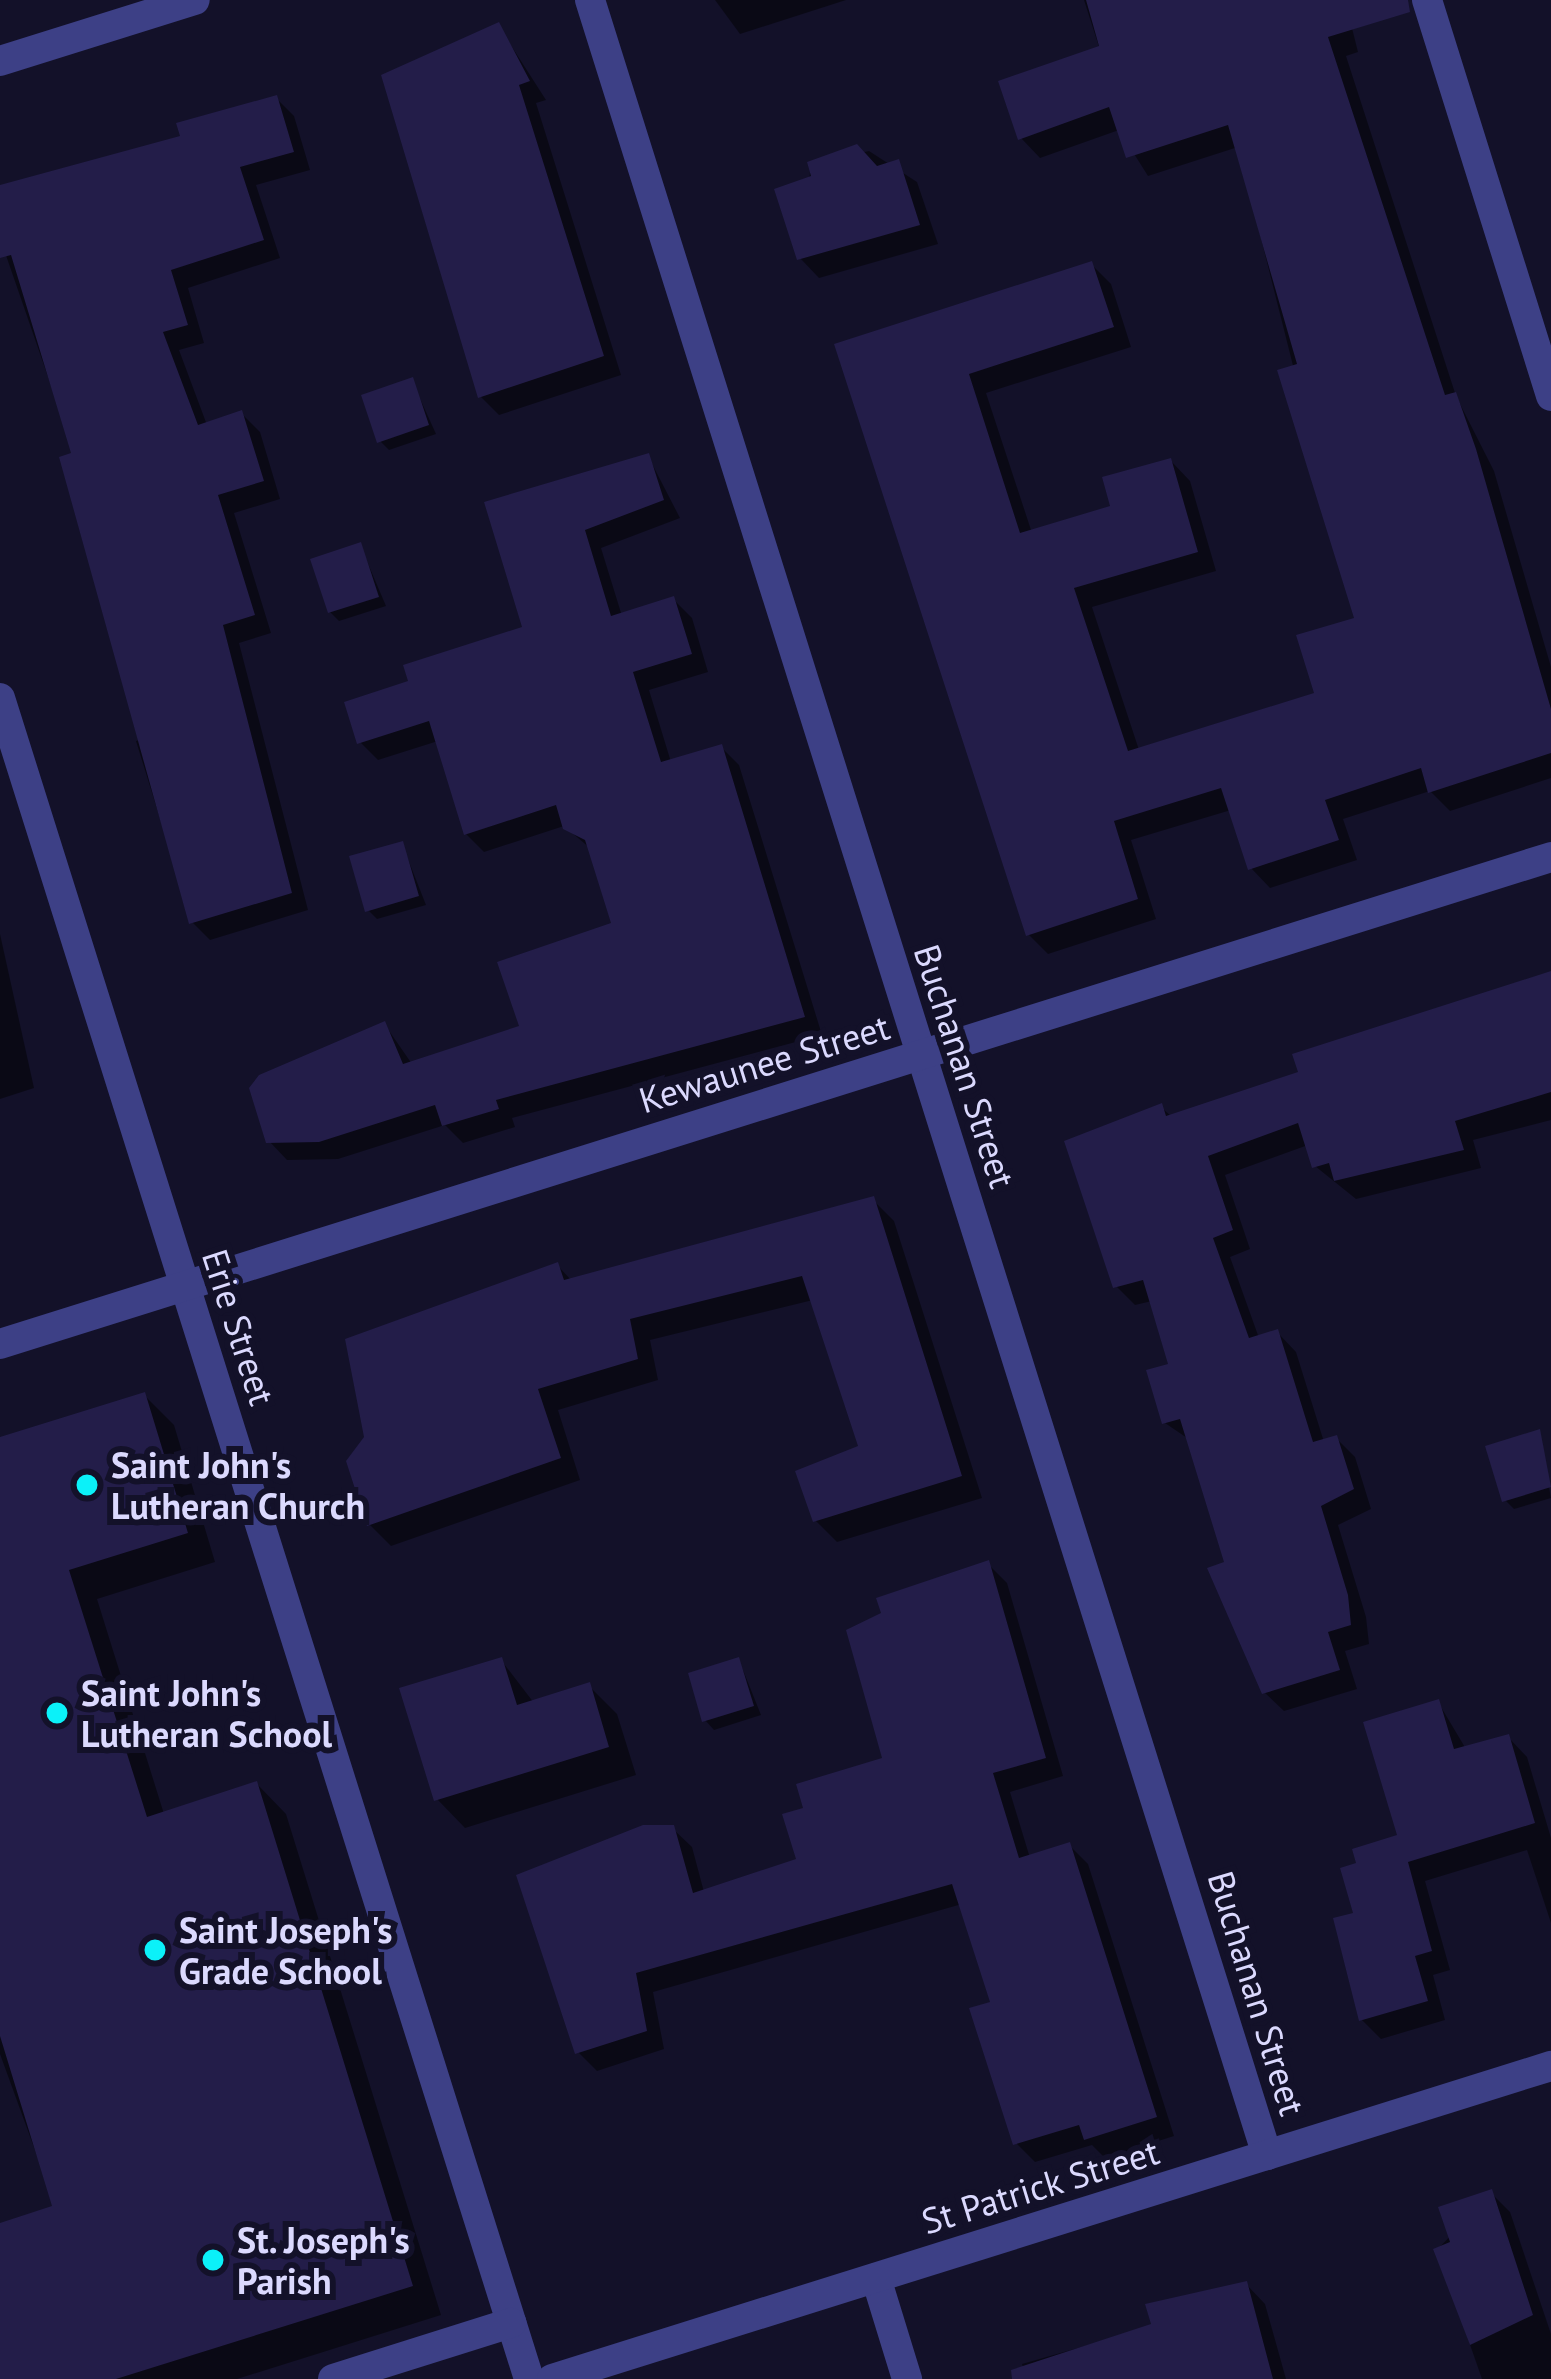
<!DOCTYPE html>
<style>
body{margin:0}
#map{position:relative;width:1551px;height:2379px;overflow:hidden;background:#131129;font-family:"PT Sans",sans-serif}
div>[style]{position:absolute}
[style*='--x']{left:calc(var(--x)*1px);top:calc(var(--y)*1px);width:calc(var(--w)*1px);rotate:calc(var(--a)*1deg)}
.shadow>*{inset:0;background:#0007}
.building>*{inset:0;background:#231d49}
.street>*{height:30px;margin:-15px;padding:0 15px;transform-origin:15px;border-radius:15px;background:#3d4086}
.dots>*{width:33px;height:33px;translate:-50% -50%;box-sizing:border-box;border:6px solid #131129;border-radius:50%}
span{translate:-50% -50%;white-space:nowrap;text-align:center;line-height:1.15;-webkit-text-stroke:12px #131129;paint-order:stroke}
.street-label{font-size:36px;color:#dbd9fe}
.poi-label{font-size:36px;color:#dbd9fe;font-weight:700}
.left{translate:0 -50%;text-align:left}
</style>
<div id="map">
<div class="shadow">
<div style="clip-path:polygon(715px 0,846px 0,740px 34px)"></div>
<div style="clip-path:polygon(1084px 0,1345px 0,1358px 52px,1346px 56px,1456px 396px,1494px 471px,1551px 667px,1551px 778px,1450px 811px,1430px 791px,1343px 819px,1357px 860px,1270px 888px,1251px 868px,1231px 810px,1131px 840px,1156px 919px,1048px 954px,1028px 934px,838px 346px,1091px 264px,1111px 284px,1131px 347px,986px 393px,1032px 533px,1114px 508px,1171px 461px,1190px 481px,1216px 571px,1092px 607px,1139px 750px,1317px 695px,1357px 620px,1238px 147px,1148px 176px,1119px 130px,1040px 158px,1021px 138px,1100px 50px)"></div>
<div style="clip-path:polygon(498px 25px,546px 100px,536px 103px,621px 375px,499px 415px,480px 396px)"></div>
<div style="clip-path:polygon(276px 98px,294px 116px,310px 170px,256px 185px,280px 258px,188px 288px,204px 343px,179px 350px,207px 425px,242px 414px,260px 432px,280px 499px,234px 513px,271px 633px,239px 643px,308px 910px,210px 940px,192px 922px,136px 741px,146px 738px,75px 455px,0 238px,0 189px,183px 138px)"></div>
<div style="clip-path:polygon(869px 151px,917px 182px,938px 244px,819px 278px,800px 258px,811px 164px)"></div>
<div style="clip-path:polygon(412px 381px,436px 434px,389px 450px,380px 441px)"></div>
<div style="clip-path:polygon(648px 456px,680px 518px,601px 548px,622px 616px,674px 600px,692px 618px,708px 672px,649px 690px,671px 762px,721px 747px,739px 765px,822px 1035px,512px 1118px,515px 1127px,463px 1143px,445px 1125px,338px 1159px,287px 1160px,269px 1141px,385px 1025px,412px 1064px,523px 1028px,614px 924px,591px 849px,564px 826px,484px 852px,466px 834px,438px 741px,378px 760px,360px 742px,412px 683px,525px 629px,487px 504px)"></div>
<div style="clip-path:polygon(360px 545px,386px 606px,339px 621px,330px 612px)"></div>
<div style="clip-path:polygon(402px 844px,426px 905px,377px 919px,368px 910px)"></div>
<div style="clip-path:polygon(0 934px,34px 1088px,0 1099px)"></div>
<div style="clip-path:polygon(1551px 974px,1551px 1120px,1473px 1140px,1481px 1168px,1356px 1199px,1315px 1166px,1308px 1145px,1225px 1175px,1250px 1249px,1230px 1257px,1259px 1338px,1277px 1332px,1296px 1352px,1324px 1442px,1336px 1438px,1355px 1457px,1371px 1509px,1338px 1525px,1366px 1617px,1369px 1644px,1345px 1651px,1357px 1689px,1284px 1711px,1264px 1692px,1190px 1440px,1165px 1423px,1172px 1366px,1152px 1301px,1135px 1305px,1116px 1286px,1161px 1107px,1172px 1117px,1301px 1074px)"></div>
<div style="clip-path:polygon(873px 1200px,894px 1221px,982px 1498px,837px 1542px,815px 1520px,862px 1447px,813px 1300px,650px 1340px,658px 1380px,558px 1410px,580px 1480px,391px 1546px,370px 1525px,558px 1266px,572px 1281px)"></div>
<div style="clip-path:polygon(144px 1395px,174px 1425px,215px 1562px,97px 1599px,164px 1814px,257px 1784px,286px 1814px,441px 2315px,237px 2379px,0 2379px,0 2238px,56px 2208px,0 2054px,0 1439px)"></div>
<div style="clip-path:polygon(1539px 1433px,1551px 1498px,1514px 1509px,1505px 1500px)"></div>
<div style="clip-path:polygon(988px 1564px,1007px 1583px,1063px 1776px,1010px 1792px,1030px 1858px,1069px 1845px,1088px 1864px,1174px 2136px,1105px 2158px,1092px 2145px,1035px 2162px,1016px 2143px,994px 2003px,962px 1904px,653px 1992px,664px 2049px,597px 2071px,578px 2052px,672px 1828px,692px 1847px,704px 1892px,800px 1861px,807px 1810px,886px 1760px)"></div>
<div style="clip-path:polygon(501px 1660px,534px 1703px,589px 1686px,617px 1714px,636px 1775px,465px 1828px,437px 1799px)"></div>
<div style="clip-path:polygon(739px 1660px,761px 1715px,714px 1730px,705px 1720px)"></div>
<div style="clip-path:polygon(1438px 1702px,1466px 1749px,1508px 1737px,1527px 1757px,1551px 1838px,1551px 1923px,1527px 1850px,1425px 1881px,1450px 1970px,1433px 1975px,1445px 2020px,1381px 2039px,1361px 2019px,1360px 1865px,1401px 1837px)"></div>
<div style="clip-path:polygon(1491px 2193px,1510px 2212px,1551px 2334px,1551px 2379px,1482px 2379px,1437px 2250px)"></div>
<div style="clip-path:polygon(1246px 2284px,1265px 2304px,1286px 2379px,1027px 2379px,1022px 2364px,1155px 2326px)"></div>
</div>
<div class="building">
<div style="clip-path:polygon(1086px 0,1408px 0,1410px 12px,1328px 37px,1445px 395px,1456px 392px,1476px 449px,1551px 709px,1551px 753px,1428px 793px,1421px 768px,1325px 800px,1339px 840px,1248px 870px,1221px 788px,1114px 821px,1138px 899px,1026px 936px,834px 344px,1092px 261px,1114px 327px,969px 374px,1020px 533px,1110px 506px,1102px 477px,1171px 458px,1198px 552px,1074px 588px,1128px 751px,1314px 693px,1296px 635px,1354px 618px,1277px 370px,1297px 364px,1228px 125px,1126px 158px,1109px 107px,1018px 140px,998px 81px,1099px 46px)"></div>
<div style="clip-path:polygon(499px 22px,530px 81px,519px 85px,604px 356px,478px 398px,381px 75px)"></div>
<div style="clip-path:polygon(277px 95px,294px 152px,240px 167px,264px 240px,171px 270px,188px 325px,163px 332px,198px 425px,242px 410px,264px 481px,218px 495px,255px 615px,223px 625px,292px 893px,189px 924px,59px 457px,71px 453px,11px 255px,0 258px,0 185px,180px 136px,176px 123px)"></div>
<div style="clip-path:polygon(857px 144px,877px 166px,899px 159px,920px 225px,797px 260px,774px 189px,811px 176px,807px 162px)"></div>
<div style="clip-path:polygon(413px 377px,429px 425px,377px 443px,361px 395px)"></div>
<div style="clip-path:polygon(649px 453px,664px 500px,585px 530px,611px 616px,674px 596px,692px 654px,633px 672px,661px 762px,722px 744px,805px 1017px,496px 1100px,499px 1109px,442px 1126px,435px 1105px,319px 1142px,266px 1143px,249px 1088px,259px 1075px,385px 1021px,403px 1064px,519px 1026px,497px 962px,611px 923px,585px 840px,563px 829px,556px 805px,464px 835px,429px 721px,357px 744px,344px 702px,408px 681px,403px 665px,522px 627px,484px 502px)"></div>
<div style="clip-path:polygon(361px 542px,379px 597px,328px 613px,310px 559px)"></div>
<div style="clip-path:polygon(403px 841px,419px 896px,365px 912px,349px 856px)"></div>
<div style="clip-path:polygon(1551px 971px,1551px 1092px,1455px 1121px,1464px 1150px,1334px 1181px,1329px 1163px,1312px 1168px,1298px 1123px,1208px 1156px,1233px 1230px,1213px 1238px,1249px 1338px,1278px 1329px,1313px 1442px,1337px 1435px,1354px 1489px,1321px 1506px,1348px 1595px,1351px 1625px,1328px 1632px,1340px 1670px,1262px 1694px,1207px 1568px,1224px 1562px,1180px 1419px,1162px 1424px,1146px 1370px,1168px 1364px,1143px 1280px,1113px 1288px,1064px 1141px,1162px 1103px,1166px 1116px,1298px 1072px,1292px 1054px)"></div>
<div style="clip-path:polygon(874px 1196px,962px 1476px,813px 1522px,795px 1471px,858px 1446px,802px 1276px,630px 1319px,638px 1359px,538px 1389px,561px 1458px,367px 1526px,346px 1461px,364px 1437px,345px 1339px,558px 1262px,564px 1280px)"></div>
<div style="clip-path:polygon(145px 1392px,188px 1533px,69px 1570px,147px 1817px,257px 1781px,413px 2286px,116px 2379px,0 2379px,0 2223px,52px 2206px,0 2036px,0 1437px)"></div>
<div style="clip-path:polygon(1540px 1429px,1551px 1487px,1502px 1502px,1485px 1446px)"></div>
<div style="clip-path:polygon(989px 1560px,1046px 1758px,993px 1773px,1019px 1858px,1070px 1842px,1157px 2117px,1084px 2140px,1079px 2125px,1013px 2145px,969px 2008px,990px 2002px,952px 1884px,636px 1973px,647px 2031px,575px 2054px,516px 1875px,643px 1825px,674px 1825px,693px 1893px,796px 1859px,782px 1814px,803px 1808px,796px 1784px,882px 1758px,846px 1630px,881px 1613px,876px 1598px)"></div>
<div style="clip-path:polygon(502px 1657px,517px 1705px,590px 1682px,609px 1747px,434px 1801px,399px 1688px)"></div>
<div style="clip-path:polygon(739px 1657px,754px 1706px,702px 1722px,688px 1673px)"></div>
<div style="clip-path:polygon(1439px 1699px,1454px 1749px,1509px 1734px,1535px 1823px,1408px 1862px,1432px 1951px,1415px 1956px,1428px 2001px,1359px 2021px,1333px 1918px,1353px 1913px,1340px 1868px,1356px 1863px,1352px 1849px,1397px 1835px,1363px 1722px)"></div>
<div style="clip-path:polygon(1492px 2189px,1533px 2315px,1470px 2345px,1433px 2249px,1450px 2242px,1438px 2207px)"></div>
<div style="clip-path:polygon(1247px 2281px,1273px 2379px,1012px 2379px,1011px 2370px,1151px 2324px,1145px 2304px)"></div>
</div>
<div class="street">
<div style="--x:590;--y:0;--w:2259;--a:72.56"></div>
<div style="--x:1427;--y:0;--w:415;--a:72.6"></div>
<div style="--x:0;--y:61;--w:204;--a:-17.4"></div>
<div style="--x:0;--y:698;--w:1762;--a:72.53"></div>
<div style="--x:0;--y:1344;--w:1626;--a:-17.43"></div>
<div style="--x:876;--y:2278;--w:106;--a:72.9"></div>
<div style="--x:333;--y:2379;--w:187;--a:-17.5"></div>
<div style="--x:552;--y:2379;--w:1047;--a:-17.4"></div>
</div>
<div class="dots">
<div style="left:87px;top:1485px;background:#0bf1f9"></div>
<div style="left:57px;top:1713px;background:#0bf1f9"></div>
<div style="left:155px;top:1950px;background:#0bf1f9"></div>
<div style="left:213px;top:2260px;background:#0bf1f9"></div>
</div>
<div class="street-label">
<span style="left:764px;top:1063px;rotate:-17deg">Kewaunee Street</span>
<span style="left:965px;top:1066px;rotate:72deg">Buchanan Street</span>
<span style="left:239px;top:1327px;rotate:72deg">Erie Street</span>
<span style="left:1257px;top:1993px;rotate:73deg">Buchanan Street</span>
<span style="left:1040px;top:2186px;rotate:-17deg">St Patrick Street</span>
</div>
<div class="poi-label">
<span class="left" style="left:111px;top:1485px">Saint John's<br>Lutheran Church</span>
<span class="left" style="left:81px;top:1713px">Saint John's<br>Lutheran School</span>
<span class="left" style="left:179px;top:1950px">Saint Joseph's<br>Grade School</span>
<span class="left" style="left:237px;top:2260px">St. Joseph's<br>Parish</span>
</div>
</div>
